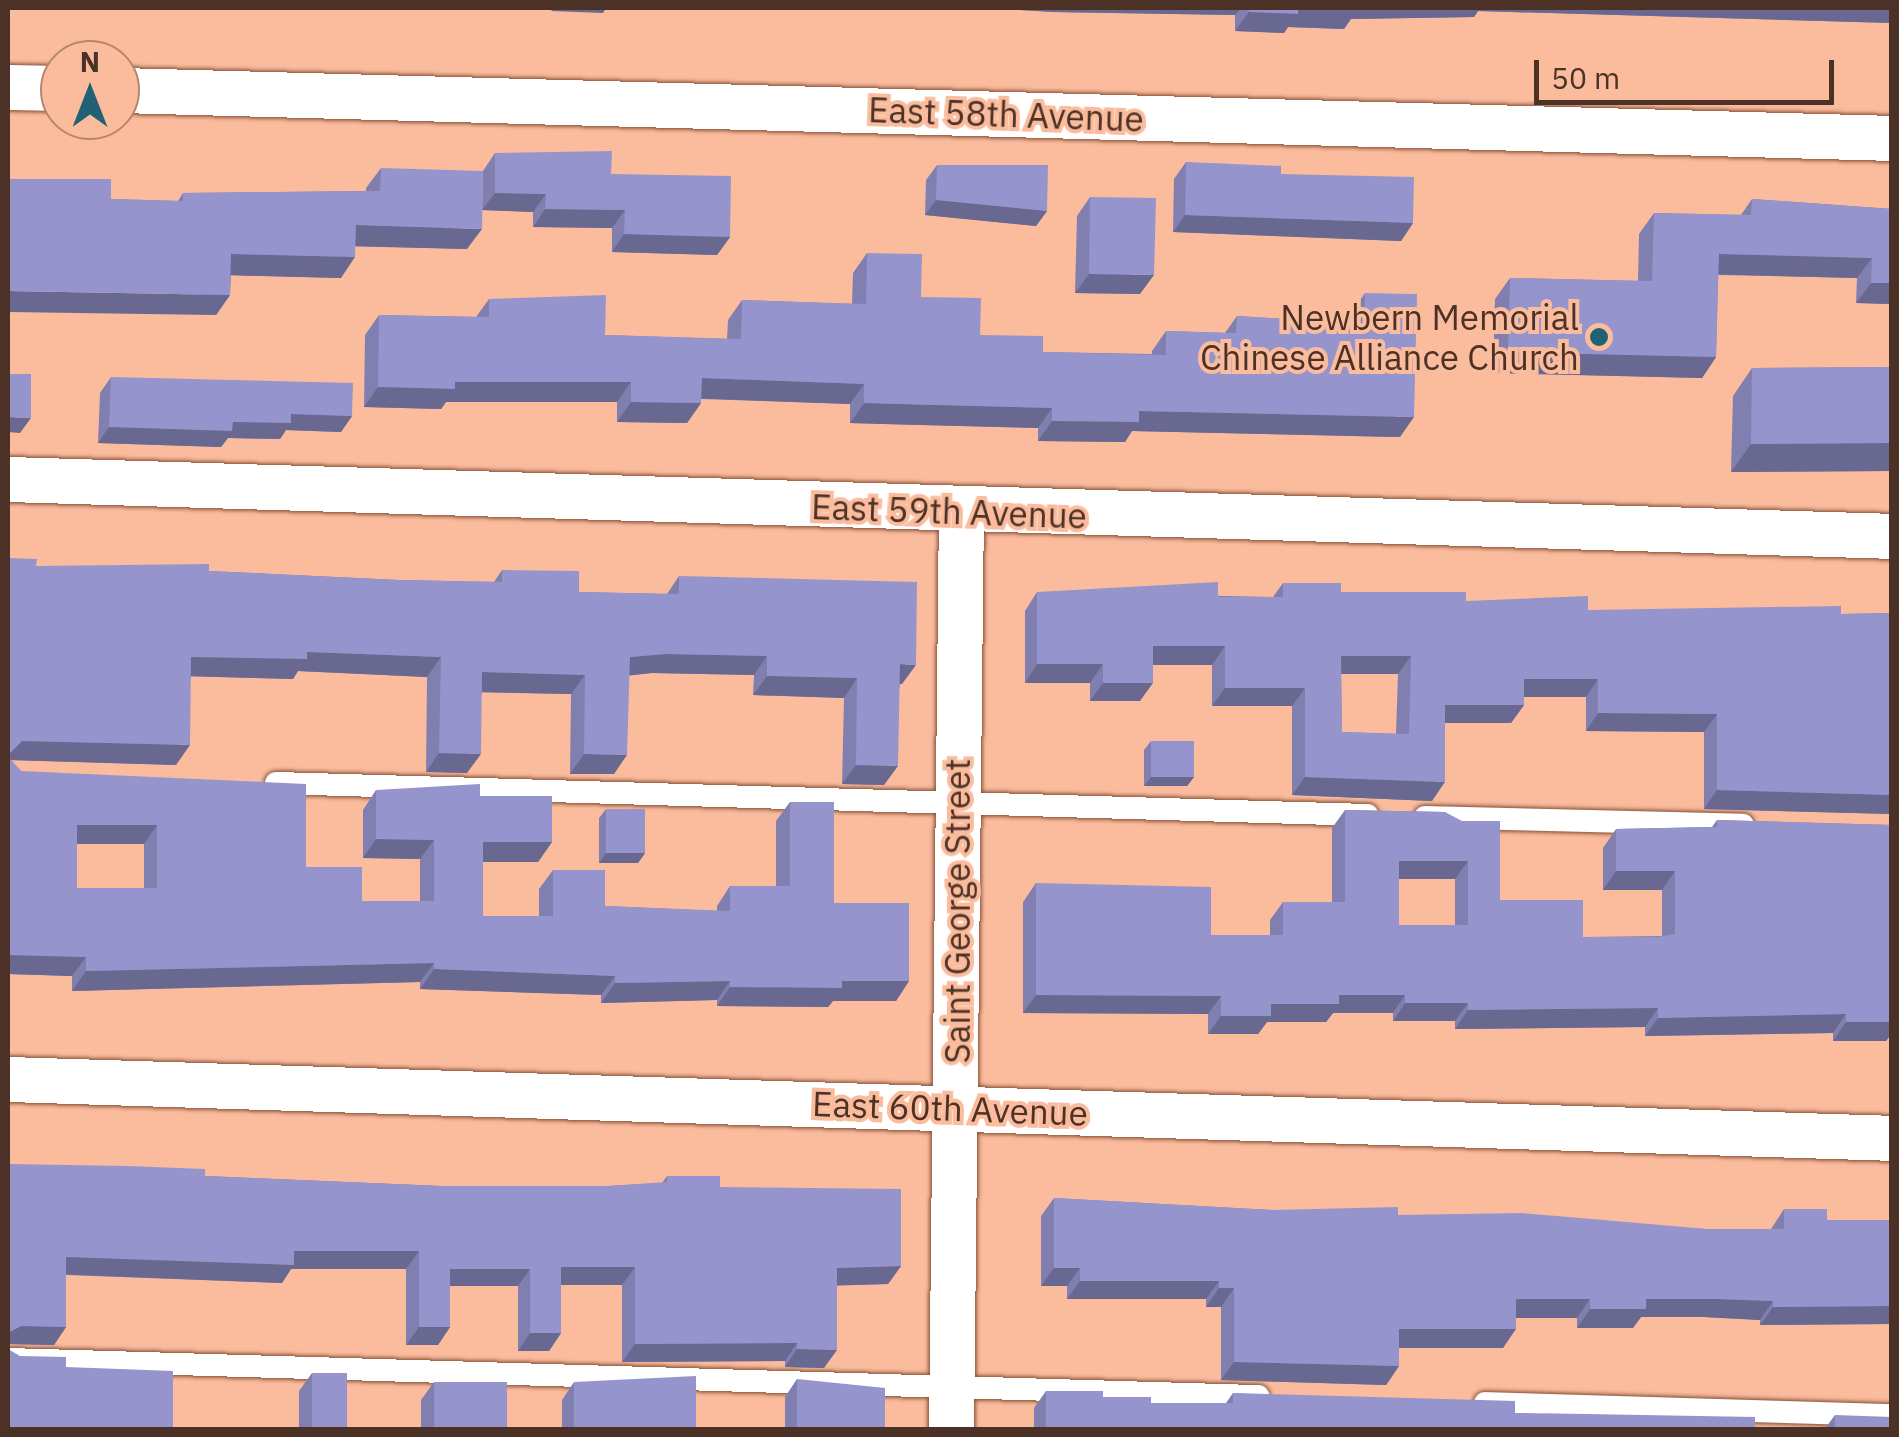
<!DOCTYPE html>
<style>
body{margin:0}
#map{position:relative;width:1899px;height:1437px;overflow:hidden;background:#fbbc9e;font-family:"IBM Plex Sans",sans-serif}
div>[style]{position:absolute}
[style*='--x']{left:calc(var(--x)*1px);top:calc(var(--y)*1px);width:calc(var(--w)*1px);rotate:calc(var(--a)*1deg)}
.roads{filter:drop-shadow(0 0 2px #854f34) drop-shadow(0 0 2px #854f34)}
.lane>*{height:22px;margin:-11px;padding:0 11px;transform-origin:11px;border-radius:11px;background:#fff}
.street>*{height:45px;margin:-22.5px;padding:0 22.5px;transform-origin:22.5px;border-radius:22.5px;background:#fff}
.wall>*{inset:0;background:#817fb0}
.shaded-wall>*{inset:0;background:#696890}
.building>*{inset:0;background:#9694cd}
.dots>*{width:28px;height:28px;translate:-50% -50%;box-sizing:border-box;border:5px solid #fbbc9e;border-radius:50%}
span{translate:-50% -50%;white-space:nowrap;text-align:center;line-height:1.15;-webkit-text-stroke:8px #fbbc9e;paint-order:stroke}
.street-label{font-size:35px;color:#4c3226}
.poi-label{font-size:35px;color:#4c3226}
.right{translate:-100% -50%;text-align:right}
.frame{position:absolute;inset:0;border:10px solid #4c3226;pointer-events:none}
.north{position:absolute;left:40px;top:40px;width:100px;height:100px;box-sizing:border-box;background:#fbbc9e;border:2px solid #b5856e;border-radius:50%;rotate:0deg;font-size:28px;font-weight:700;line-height:40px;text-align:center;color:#4c3226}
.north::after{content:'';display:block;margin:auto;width:35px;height:45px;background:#226076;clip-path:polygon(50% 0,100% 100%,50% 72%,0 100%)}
.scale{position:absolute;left:1534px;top:60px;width:300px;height:45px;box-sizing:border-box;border:5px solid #4c3226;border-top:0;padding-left:12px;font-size:30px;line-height:35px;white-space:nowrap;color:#4c3226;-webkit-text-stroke:8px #fbbc9e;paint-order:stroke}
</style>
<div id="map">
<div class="roads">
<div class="lane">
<div style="--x:276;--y:783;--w:1092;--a:1.68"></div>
<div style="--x:1425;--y:817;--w:318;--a:1.4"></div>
<div style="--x:8;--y:1359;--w:1251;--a:1.7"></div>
<div style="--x:1485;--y:1403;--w:407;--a:1.7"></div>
</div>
<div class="street">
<div style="--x:8;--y:87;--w:52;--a:1.1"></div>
<div style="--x:120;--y:90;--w:1773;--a:1.55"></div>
<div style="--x:8;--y:479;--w:1885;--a:1.73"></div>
<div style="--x:8;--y:1079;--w:1885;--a:1.79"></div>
<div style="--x:951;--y:1430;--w:918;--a:-89.38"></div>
</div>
</div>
<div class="wall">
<div style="clip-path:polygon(985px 8px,1892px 8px,1892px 23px,1478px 11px,1474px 17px,1351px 19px,1344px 29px,1288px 27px,1284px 33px,1235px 31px,1235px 15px,1053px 12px)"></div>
<div style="clip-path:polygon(495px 153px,611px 174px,730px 237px,717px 255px,612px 252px,612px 228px,533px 227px,533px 212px,482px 210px,483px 171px)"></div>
<div style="clip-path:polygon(1186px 162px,1281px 174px,1413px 223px,1401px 241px,1173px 232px,1174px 179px)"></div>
<div style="clip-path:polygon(937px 165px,1047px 211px,1036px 226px,925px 215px,926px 180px)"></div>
<div style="clip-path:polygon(381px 168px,467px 249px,355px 246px,341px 278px,231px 275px,230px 295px,216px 315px,111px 199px,178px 201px,183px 193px,366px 191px,366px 188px)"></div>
<div style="clip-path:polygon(1090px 197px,1140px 294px,1075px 293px,1077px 216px)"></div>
<div style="clip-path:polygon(1752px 199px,1892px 209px,1892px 304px,1856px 303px,1857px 278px,1718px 275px,1716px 357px,1702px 378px,1493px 373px,1495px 299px,1510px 278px,1638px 281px,1639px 234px,1654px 213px,1741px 215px)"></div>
<div style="clip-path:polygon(867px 253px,921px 297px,980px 335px,1043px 352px,1152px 354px,1152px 351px,1166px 331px,1225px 333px,1237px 316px,1351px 323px,1351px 313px,1365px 293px,1400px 437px,1132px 431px,1125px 442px,1038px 441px,1038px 428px,850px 423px,850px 404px,701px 399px,701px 403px,687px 423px,617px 422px,617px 402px,446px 402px,441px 409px,364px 407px,365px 335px,379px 315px,476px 317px,489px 299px,605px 335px,727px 339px,728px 320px,742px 300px,852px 304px,853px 273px)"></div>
<div style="clip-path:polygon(1892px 367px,1892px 471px,1731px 472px,1733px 396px,1752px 368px)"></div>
<div style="clip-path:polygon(111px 377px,352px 416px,341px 432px,286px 430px,280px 439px,228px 438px,221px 447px,98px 443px,100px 393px)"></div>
<div style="clip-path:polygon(evenodd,8px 558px,36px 566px,209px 571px,399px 580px,494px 582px,502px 570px,579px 592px,667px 594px,679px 576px,902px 684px,900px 684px,884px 785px,842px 784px,844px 698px,753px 695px,754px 675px,652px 673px,629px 675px,614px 774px,570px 774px,571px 694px,482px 692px,467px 773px,426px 772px,427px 677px,298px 671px,293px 679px,191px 676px,176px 765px,11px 760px,21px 771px,306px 867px,362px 901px,420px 901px,420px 859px,363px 858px,363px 810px,376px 790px,480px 796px,552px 842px,538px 862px,483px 862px,483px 916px,539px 916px,539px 889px,553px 870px,605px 906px,717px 911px,717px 906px,730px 886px,776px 886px,776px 821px,790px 802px,834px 903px,909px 981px,896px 1001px,833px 1001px,828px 1007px,717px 1006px,717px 1000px,601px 1003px,601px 995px,420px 989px,420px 982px,72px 991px,72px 976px,8px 974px,8px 558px,77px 844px,144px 844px,144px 888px,77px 888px,77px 844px)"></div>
<div style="clip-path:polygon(evenodd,1283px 583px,1341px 592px,1588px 610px,1841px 614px,1892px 613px,1892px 814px,1704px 809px,1704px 732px,1586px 731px,1586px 697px,1524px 697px,1524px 705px,1511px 723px,1445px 723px,1432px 801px,1292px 795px,1292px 706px,1212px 706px,1212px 665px,1153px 665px,1140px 701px,1090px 701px,1090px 683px,1025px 683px,1025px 611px,1037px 592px,1273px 597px,1283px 583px,1341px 674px,1398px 674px,1396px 734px,1342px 732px,1341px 674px)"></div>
<div style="clip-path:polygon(1151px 741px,1194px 777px,1187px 786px,1144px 786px,1144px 750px)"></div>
<div style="clip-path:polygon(606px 809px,645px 853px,638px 863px,599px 863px,599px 818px)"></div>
<div style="clip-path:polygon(evenodd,1345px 810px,1445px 812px,1500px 900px,1583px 937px,1662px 936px,1662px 890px,1603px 890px,1603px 848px,1616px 829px,1712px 827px,1717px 820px,1892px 825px,1892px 1033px,1886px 1041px,1833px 1041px,1833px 1033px,1645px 1036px,1645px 1027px,1455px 1029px,1455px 1021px,1393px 1021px,1393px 1013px,1333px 1013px,1326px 1022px,1267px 1022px,1258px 1034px,1208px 1034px,1208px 1014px,1023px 1013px,1023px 902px,1036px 883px,1211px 935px,1270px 935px,1270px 920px,1283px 902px,1332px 902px,1332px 828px,1345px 810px,1399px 879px,1455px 879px,1455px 925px,1399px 925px,1399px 879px)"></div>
<div style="clip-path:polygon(8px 1164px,205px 1176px,442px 1186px,608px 1186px,662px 1183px,667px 1176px,720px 1187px,901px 1266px,888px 1284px,837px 1285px,824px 1368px,785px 1367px,785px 1361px,622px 1362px,622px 1285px,561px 1285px,561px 1333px,549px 1351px,518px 1351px,518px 1286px,450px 1286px,450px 1327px,438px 1345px,406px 1345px,406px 1269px,291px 1269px,282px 1283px,66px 1275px,66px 1327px,54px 1345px,8px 1344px)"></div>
<div style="clip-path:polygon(1054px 1198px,1272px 1210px,1707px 1229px,1771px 1229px,1784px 1209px,1827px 1220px,1892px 1220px,1892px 1359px,1890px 1324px,1760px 1325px,1760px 1320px,1704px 1317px,1641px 1317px,1633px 1328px,1577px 1328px,1577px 1318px,1516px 1318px,1503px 1348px,1399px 1348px,1399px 1366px,1386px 1385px,1221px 1380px,1221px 1307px,1206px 1307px,1206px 1299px,1067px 1299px,1067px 1286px,1041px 1286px,1041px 1216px)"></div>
<div style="clip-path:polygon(312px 1373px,347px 1430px,299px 1430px,299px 1391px)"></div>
<div style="clip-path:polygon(797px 1379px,885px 1430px,785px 1430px,785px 1397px)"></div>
<div style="clip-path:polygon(434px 1382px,507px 1430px,421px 1430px,421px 1400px)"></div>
<div style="clip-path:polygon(574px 1382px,696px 1430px,562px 1430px,562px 1400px)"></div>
<div style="clip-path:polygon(1046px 1391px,1151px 1403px,1226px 1403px,1233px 1393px,1755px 1430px,1034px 1430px,1034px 1408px)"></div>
<div style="clip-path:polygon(1835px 1415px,1892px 1430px,1824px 1430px)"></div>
</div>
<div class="shaded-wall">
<div style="clip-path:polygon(554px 8px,606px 8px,603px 13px,551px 11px)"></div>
<div style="clip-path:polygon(676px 8px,728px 8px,726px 9px)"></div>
<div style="clip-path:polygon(985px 8px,1241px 8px,1235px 15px,1053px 12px)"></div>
<div style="clip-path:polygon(1298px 8px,1892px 8px,1892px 23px,1478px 11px,1474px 17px,1351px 19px,1344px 29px,1288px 27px,1284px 33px,1235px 31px,1249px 12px)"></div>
<div style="clip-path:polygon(495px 193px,546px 194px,533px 212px,482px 210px)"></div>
<div style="clip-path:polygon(936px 200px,1047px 211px,1036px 226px,925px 215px)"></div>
<div style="clip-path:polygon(545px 209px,625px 210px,612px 228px,533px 227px)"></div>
<div style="clip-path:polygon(1185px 215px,1413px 223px,1401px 241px,1173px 232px)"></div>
<div style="clip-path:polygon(356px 225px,482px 229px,467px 249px,341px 246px)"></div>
<div style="clip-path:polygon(624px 234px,730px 237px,717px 255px,612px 252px)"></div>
<div style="clip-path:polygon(231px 254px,355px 257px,341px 278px,217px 275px)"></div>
<div style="clip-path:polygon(1719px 254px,1872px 258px,1857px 278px,1704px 274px)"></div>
<div style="clip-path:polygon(1089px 274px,1154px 275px,1140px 294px,1075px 293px)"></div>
<div style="clip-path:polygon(1871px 283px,1892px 283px,1892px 304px,1856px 303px)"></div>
<div style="clip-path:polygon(8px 291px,230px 295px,216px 315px,8px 312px)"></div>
<div style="clip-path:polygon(1508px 352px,1716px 357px,1702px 378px,1493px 373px)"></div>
<div style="clip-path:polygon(702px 378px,864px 384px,850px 404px,688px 398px)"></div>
<div style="clip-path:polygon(455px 382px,631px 382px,617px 402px,446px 402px,441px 409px,364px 407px,378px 387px)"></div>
<div style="clip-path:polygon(631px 402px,701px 403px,687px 423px,617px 422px)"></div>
<div style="clip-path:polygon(864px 403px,1052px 408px,1038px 428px,850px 423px)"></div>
<div style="clip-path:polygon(1139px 411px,1414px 417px,1400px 437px,1132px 431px,1125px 442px,1038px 441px,1052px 421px)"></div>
<div style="clip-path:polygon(291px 414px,352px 416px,341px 432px,286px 430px,280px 439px,228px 438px,221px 447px,98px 443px,109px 427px)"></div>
<div style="clip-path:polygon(8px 417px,31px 418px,20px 433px,8px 432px)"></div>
<div style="clip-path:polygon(1892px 443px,1892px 471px,1731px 472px,1751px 444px)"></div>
<div style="clip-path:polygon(1153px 646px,1225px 646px,1212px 665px,1140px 665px)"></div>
<div style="clip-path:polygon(307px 652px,441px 657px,427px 677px,298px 671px,293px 679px,178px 676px,191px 657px)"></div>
<div style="clip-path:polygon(666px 654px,767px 656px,754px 675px,652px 673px,616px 677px,630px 657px)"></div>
<div style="clip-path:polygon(1341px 656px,1411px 656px,1398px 674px,1328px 674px)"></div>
<div style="clip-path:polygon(900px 664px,916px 665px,902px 684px,887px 684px)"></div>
<div style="clip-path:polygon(1037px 664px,1103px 664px,1090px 683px,1025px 683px)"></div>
<div style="clip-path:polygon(482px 672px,585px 675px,571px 694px,468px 692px)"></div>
<div style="clip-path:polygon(767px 676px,857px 678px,844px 698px,753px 695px)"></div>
<div style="clip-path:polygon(1524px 679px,1598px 679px,1586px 697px,1511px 697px)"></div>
<div style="clip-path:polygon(1103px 683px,1153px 683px,1140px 701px,1090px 701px)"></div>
<div style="clip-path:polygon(1225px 688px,1305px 688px,1292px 706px,1212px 706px)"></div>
<div style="clip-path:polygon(1445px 705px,1524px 705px,1511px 723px,1432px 723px)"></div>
<div style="clip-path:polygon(1598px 713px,1717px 714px,1704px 732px,1586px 731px)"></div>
<div style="clip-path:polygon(22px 741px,190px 745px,176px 765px,8px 760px,8px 755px)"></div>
<div style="clip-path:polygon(439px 753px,481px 754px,467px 773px,426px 772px)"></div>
<div style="clip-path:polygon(584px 754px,627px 755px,614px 774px,570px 774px)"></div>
<div style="clip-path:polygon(856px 765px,898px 766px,884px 785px,842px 784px)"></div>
<div style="clip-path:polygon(1151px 777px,1194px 777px,1187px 786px,1144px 786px)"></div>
<div style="clip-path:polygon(1305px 777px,1445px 782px,1432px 801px,1292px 795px)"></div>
<div style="clip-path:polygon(1717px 790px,1892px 795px,1892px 814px,1704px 809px)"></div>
<div style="clip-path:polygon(77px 825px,157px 825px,144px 844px,63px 844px)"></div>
<div style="clip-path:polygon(376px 839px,434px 840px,420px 859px,363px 858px)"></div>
<div style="clip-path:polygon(483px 842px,552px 842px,538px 862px,470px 862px)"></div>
<div style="clip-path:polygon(606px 853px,645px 853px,638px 863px,599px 863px)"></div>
<div style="clip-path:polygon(1399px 861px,1468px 861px,1455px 879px,1386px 879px)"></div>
<div style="clip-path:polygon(1616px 871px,1675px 871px,1662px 890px,1603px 890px)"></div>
<div style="clip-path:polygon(8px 955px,86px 957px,72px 976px,8px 974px)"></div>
<div style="clip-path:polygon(434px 963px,420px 982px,72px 991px,86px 971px)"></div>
<div style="clip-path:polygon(434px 969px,615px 976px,601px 995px,420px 989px)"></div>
<div style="clip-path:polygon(730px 981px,717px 1000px,601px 1003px,615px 983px)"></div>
<div style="clip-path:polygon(842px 981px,909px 981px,896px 1001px,833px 1001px,828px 1007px,717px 1006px,730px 987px)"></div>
<div style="clip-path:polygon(1036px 995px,1221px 996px,1208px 1014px,1023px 1013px)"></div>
<div style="clip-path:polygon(1339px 995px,1405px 995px,1393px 1013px,1333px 1013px,1326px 1022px,1267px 1022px,1258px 1034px,1208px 1034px,1221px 1016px,1271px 1004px)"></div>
<div style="clip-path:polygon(1405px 1003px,1468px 1003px,1455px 1021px,1393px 1021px)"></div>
<div style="clip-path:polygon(1658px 1008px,1645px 1027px,1455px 1029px,1468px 1010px)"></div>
<div style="clip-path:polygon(1846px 1014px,1833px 1033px,1645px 1036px,1658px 1018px)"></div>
<div style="clip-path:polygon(1892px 1020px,1892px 1033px,1886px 1041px,1833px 1041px,1846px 1022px)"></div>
<div style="clip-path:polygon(294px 1251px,419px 1251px,406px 1269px,291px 1269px,282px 1283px,54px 1274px,66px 1257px)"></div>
<div style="clip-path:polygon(901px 1266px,888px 1284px,824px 1286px,837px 1268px)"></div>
<div style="clip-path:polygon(561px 1267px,635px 1267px,622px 1285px,549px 1285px)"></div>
<div style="clip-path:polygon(1054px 1268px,1080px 1268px,1067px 1286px,1041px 1286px)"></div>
<div style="clip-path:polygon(450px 1269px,530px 1269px,518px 1286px,438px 1286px)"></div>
<div style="clip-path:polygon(1080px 1281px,1219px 1281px,1206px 1299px,1067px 1299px)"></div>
<div style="clip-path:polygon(1219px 1288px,1234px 1288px,1221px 1307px,1206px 1307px)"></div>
<div style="clip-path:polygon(1516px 1299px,1590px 1299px,1577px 1318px,1503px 1318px)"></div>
<div style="clip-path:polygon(1646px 1299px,1717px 1299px,1773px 1301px,1760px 1320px,1704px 1317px,1641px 1317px,1633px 1328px,1577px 1328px,1590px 1309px)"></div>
<div style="clip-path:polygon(1892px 1306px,1890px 1324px,1760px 1325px,1773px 1307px)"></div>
<div style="clip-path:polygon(21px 1326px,66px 1327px,54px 1345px,8px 1344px,8px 1333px)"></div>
<div style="clip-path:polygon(419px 1327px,450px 1327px,438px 1345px,406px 1345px)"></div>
<div style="clip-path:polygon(1399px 1329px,1516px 1329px,1503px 1348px,1386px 1348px)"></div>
<div style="clip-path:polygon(530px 1333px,561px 1333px,549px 1351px,518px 1351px)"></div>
<div style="clip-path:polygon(797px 1343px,785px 1361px,622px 1362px,635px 1344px)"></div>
<div style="clip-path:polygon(797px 1349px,837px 1350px,824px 1368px,785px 1367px)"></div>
<div style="clip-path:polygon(1234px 1362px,1399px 1366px,1386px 1385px,1221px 1380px)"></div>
</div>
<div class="building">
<div style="clip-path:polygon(1249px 8px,1358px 8px,1358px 9px,1298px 8px,1298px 14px,1249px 12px)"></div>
<div style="clip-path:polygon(612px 151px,611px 174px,731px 176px,730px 237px,624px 234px,625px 210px,545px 209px,546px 194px,495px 193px,495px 153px)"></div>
<div style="clip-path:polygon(1186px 162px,1281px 166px,1281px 174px,1414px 177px,1413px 223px,1185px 215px)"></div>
<div style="clip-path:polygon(937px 165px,1048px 165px,1047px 211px,936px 200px)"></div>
<div style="clip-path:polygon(381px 168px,483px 171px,482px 229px,356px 225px,355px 257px,231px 254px,230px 295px,8px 291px,8px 179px,111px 179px,111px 199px,183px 201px,183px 193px,380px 191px)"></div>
<div style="clip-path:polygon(1090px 197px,1156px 198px,1154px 275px,1089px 274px)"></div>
<div style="clip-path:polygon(1752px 199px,1892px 209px,1892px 283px,1871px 283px,1872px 258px,1719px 254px,1716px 357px,1508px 352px,1510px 278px,1652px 281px,1654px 213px,1751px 215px)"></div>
<div style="clip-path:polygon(867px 253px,922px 254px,921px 297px,981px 298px,980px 335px,1043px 336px,1043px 352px,1166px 355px,1166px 331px,1236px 333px,1237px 316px,1364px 324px,1365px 293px,1417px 294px,1414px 417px,1139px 411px,1139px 422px,1052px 421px,1052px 408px,864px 403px,864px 384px,702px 378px,701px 403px,631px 402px,631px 382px,455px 382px,455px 389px,378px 387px,379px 315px,489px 317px,489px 299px,606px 295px,605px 335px,741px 339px,742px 300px,866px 304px)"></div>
<div style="clip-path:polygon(1892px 367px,1892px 443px,1751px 444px,1752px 368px)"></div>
<div style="clip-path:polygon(8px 374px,31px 374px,31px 418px,8px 417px)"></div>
<div style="clip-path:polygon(111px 377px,353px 383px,352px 416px,291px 414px,291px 423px,233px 422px,232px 431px,109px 427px)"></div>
<div style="clip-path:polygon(8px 558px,37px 559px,36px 566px,209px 564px,209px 571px,399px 580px,502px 582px,502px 570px,579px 571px,579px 592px,679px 594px,679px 576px,917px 582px,916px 665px,900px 664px,898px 766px,856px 765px,857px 678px,767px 676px,767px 656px,666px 654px,630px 657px,627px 755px,584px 754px,585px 675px,482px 672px,481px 754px,439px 753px,441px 657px,307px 652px,307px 659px,191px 657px,190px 745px,22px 741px,8px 755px)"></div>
<div style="clip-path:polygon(evenodd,1218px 582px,1218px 597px,1283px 597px,1283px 583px,1341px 583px,1341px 592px,1466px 592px,1466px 601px,1588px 596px,1588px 610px,1841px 606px,1841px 614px,1892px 613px,1892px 795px,1717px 790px,1717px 714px,1598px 713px,1598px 679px,1524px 679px,1524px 705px,1445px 705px,1445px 782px,1305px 777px,1305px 688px,1225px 688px,1225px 646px,1153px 646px,1153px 683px,1103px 683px,1103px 664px,1037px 664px,1037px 592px,1218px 582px,1341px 656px,1411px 656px,1409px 734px,1342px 732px,1341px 656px)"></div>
<div style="clip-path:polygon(1151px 741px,1194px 741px,1194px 777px,1151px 777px)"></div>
<div style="clip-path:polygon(evenodd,8px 757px,21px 771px,306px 784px,306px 867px,362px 867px,362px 901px,434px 901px,434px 840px,376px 839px,376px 790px,480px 784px,480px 796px,552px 796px,552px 842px,483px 842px,483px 916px,553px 916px,553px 870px,605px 870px,605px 906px,730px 911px,730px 886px,790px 886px,790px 802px,834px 802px,834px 903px,909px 903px,909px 981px,842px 981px,842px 988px,730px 987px,730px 981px,615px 983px,615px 976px,434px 969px,434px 963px,86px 971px,86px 957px,8px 955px,8px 757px,77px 825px,157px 825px,157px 888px,77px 888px,77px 825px)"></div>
<div style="clip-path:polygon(606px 809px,645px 809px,645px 853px,606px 853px)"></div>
<div style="clip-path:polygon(evenodd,1345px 810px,1445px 812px,1462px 821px,1500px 821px,1500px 900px,1583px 900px,1583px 937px,1658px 937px,1675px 934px,1675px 871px,1616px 871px,1616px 829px,1717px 827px,1717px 820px,1892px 825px,1892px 1022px,1846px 1022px,1846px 1014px,1658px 1018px,1658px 1008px,1468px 1010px,1468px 1003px,1405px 1003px,1405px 995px,1339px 995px,1339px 1004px,1271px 1004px,1271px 1016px,1221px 1016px,1221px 996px,1036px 995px,1036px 883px,1211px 887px,1211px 935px,1283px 935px,1283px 902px,1345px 902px,1345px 810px,1399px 861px,1468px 861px,1468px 925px,1399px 925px,1399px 861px)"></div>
<div style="clip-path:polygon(8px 1164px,127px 1166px,205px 1169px,205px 1176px,442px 1186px,608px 1186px,667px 1182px,667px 1176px,720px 1176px,720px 1187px,901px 1189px,901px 1266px,837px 1268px,837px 1350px,797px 1349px,797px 1343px,635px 1344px,635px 1267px,561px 1267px,561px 1333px,530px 1333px,530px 1269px,450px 1269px,450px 1327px,419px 1327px,419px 1251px,294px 1251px,294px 1265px,66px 1257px,66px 1327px,21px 1326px,8px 1333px)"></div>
<div style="clip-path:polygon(1054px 1198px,1272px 1210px,1398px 1207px,1398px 1215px,1521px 1213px,1707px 1229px,1784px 1229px,1784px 1209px,1827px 1209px,1827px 1220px,1892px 1220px,1892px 1306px,1773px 1307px,1773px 1301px,1717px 1299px,1646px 1299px,1646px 1309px,1590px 1309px,1590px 1299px,1516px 1299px,1516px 1329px,1399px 1329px,1399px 1366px,1234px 1362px,1234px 1288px,1219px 1288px,1219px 1281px,1080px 1281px,1080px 1268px,1054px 1268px)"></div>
<div style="clip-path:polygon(8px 1349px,20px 1356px,66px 1357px,66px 1367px,173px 1371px,173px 1430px,8px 1430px)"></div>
<div style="clip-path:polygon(312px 1373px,347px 1373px,347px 1430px,312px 1430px)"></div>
<div style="clip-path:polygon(696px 1376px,696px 1430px,574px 1430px,574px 1382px)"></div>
<div style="clip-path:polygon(797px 1379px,885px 1388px,885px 1430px,797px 1430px)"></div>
<div style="clip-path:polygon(434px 1382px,507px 1382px,507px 1430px,434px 1430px)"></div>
<div style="clip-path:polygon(1046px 1391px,1103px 1391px,1103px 1397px,1151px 1397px,1151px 1403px,1233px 1403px,1233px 1393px,1515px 1401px,1515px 1413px,1523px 1413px,1755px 1417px,1755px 1430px,1046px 1430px)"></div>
<div style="clip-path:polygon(1835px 1415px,1892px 1417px,1892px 1430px,1835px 1430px)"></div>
</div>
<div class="dots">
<div style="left:1599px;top:337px;background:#226076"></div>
</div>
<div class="street-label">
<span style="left:1006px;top:114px;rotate:2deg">East 58th Avenue</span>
<span style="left:949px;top:511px;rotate:2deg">East 59th Avenue</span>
<span style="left:957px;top:911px;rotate:-90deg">Saint George Street</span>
<span style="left:950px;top:1108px;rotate:2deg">East 60th Avenue</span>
</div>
<div class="poi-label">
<span class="right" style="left:1579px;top:337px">Newbern Memorial<br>Chinese Alliance Church</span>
</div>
<div class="frame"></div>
<div class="north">N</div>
<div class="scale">50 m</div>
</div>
